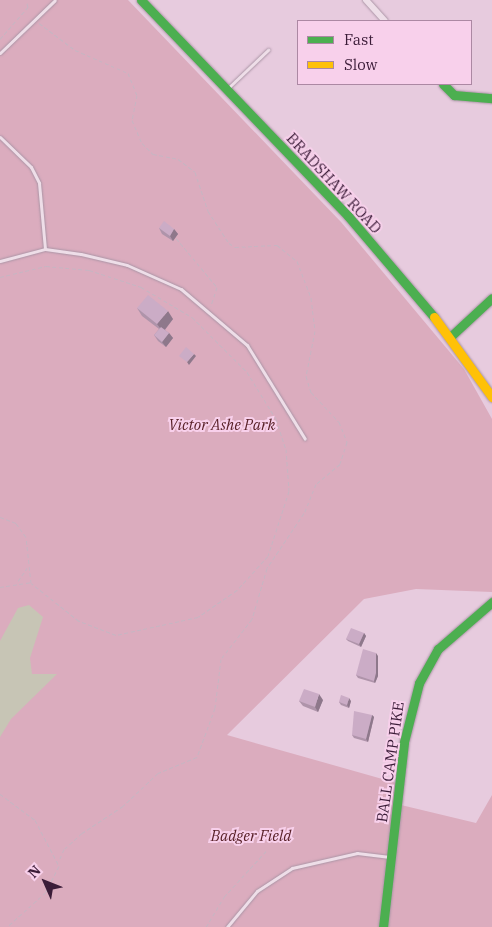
<!DOCTYPE html>
<style>
body{margin:0}
#map{position:relative;width:492px;height:927px;overflow:hidden;background:#e7cbde;font-family:"IBM Plex Serif",serif}
div>[style]{position:absolute}
[style*='--x']{left:calc(var(--x)*1px);top:calc(var(--y)*1px);width:calc(var(--w)*1px);rotate:calc(var(--a)*1deg)}
.green>*{inset:0;background:#dbacbe}
.water>*{inset:0;background:#c7c5b5}
.path>*{height:1px;margin-top:-0.5px;transform-origin:0;background:repeating-linear-gradient(90deg,#c6b5c2 0 4px,transparent 0 6.5px)}
.roads{filter:drop-shadow(0 0 1px #ab95a6) drop-shadow(0 0 1px #ab95a6)}
.lane>*{height:3px;margin:-1.5px;padding:0 1.5px;transform-origin:1.5px;border-radius:1.5px;background:#eedee8}
.street>*{height:6px;margin:-3px;padding:0 3px;transform-origin:3px;border-radius:3px;background:#eedee8}
.fast>*{height:9px;margin:-4.5px;padding:0 4.5px;transform-origin:4.5px;border-radius:4.5px;background:#4caf50}
.slow>*{height:9px;margin:-4.5px;padding:0 4.5px;transform-origin:4.5px;border-radius:4.5px;background:#ffc107}
.wall>*{inset:0;background:#af94aa}
.shaded-wall>*{inset:0;background:#8e788b}
.building>*{inset:0;background:#cbacc6}
span{translate:-50% -50%;white-space:nowrap;text-align:center;line-height:1.15;-webkit-text-stroke:4px #f8d0eb;paint-order:stroke}
.street-label{font-size:15px;color:#3b1c38}
.park-label{font-size:15px;color:#592128;font-style:italic}
.legend{position:absolute;left:297px;top:20px;width:175px;height:65px;box-sizing:border-box;background:#f8d0eb;border:1px solid #ac88a3;margin:0;padding:6px 9px;list-style:none;font-size:15px;color:#3b1c38}
.legend li{display:flex;align-items:center;gap:10px;height:25px}
.legend b{width:25px;border:1px solid #ac88a3}
.north{position:absolute;left:20px;top:857px;width:50px;height:50px;-webkit-text-stroke:4px #f8d0eb;paint-order:stroke;rotate:314deg;font-size:14px;font-weight:700;line-height:20px;text-align:center;color:#3b1c38}
.north::after{content:'';display:block;margin:auto;width:18px;height:22px;background:#3b1c38;clip-path:polygon(50% 0,100% 100%,50% 72%,0 100%)}
</style>
<div id="map">
<div class="green">
<div style="clip-path:polygon(0 0,128px 0,341px 222px,464px 369px,492px 419px,492px 592px,416px 589px,364px 599px,227px 735px,400px 784px,380px 927px,0 927px)"></div>
<div style="clip-path:polygon(492px 795px,492px 927px,387px 927px,401px 805px,476px 823px)"></div>
</div>
<div class="water">
<div style="clip-path:polygon(29px 605px,43px 617px,30px 658px,32px 674px,57px 674px,11px 719px,0 737px,0 641px,18px 608px)"></div>
</div>
<div class="path">
<div style="--x:39;--y:23;--w:45;--a:36.9"></div>
<div style="--x:75;--y:50;--w:58;--a:23.5"></div>
<div style="--x:128;--y:73;--w:24;--a:68"></div>
<div style="--x:137;--y:95;--w:25;--a:101"></div>
<div style="--x:132;--y:120;--w:25;--a:67"></div>
<div style="--x:142;--y:143;--w:16;--a:45"></div>
<div style="--x:153;--y:154;--w:25;--a:11"></div>
<div style="--x:178;--y:159;--w:21;--a:37"></div>
<div style="--x:195;--y:172;--w:41;--a:71.6"></div>
<div style="--x:208;--y:211;--w:38;--a:57"></div>
<div style="--x:229;--y:243;--w:7;--a:34"></div>
<div style="--x:235;--y:247;--w:42;--a:-2.7"></div>
<div style="--x:277;--y:245;--w:26;--a:39"></div>
<div style="--x:297;--y:261;--w:40;--a:69"></div>
<div style="--x:311;--y:298;--w:33;--a:83"></div>
<div style="--x:315;--y:331;--w:46;--a:101.3"></div>
<div style="--x:306;--y:376;--w:17;--a:73"></div>
<div style="--x:311;--y:392;--w:41;--a:47"></div>
<div style="--x:339;--y:422;--w:22;--a:68"></div>
<div style="--x:347;--y:442;--w:23;--a:108"></div>
<div style="--x:340;--y:464;--w:31;--a:140"></div>
<div style="--x:316;--y:484;--w:31;--a:112"></div>
<div style="--x:304;--y:513;--w:66;--a:123.9"></div>
<div style="--x:267;--y:568;--w:53;--a:106.4"></div>
<div style="--x:252;--y:619;--w:51;--a:127.8"></div>
<div style="--x:221;--y:659;--w:49;--a:97"></div>
<div style="--x:215;--y:708;--w:52;--a:110.2"></div>
<div style="--x:197;--y:757;--w:42;--a:157.7"></div>
<div style="--x:158;--y:773;--w:48;--a:136.7"></div>
<div style="--x:123;--y:806;--w:49;--a:146.6"></div>
<div style="--x:82;--y:833;--w:24;--a:138"></div>
<div style="--x:64;--y:849;--w:13;--a:113"></div>
<div style="--x:0;--y:39;--w:43;--a:-48.8"></div>
<div style="--x:28;--y:7;--w:7;--a:-106"></div>
<div style="--x:176;--y:238;--w:64;--a:50.1"></div>
<div style="--x:217;--y:287;--w:20;--a:108"></div>
<div style="--x:0;--y:277;--w:47;--a:-13.4"></div>
<div style="--x:46;--y:266;--w:43;--a:5.3"></div>
<div style="--x:89;--y:270;--w:55;--a:18.1"></div>
<div style="--x:141;--y:287;--w:59;--a:30.5"></div>
<div style="--x:192;--y:317;--w:78;--a:45"></div>
<div style="--x:247;--y:372;--w:55;--a:58.3"></div>
<div style="--x:276;--y:419;--w:32;--a:72"></div>
<div style="--x:286;--y:449;--w:42;--a:85.9"></div>
<div style="--x:289;--y:491;--w:68;--a:107.9"></div>
<div style="--x:268;--y:556;--w:46;--a:132.4"></div>
<div style="--x:237;--y:590;--w:47;--a:145.3"></div>
<div style="--x:198;--y:617;--w:84;--a:167.6"></div>
<div style="--x:116;--y:635;--w:40;--a:-159"></div>
<div style="--x:79;--y:621;--w:61;--a:-141.6"></div>
<div style="--x:31;--y:583;--w:46;--a:-96.2"></div>
<div style="--x:26;--y:537;--w:17;--a:-126"></div>
<div style="--x:16;--y:523;--w:17;--a:-159"></div>
<div style="--x:18;--y:581;--w:16;--a:-55"></div>
<div style="--x:0;--y:587;--w:31;--a:-9"></div>
<div style="--x:0;--y:794;--w:44;--a:36.6"></div>
<div style="--x:35;--y:820;--w:52;--a:62.4"></div>
<div style="--x:59;--y:866;--w:29;--a:117"></div>
<div style="--x:46;--y:892;--w:52;--a:138.1"></div>
<div style="--x:206;--y:927;--w:35;--a:-59"></div>
<div style="--x:224;--y:897;--w:65;--a:-47.5"></div>
</div>
<div class="roads">
<div class="lane">
<div style="--x:0;--y:53;--w:76;--a:-43.9"></div>
<div style="--x:227;--y:89;--w:57;--a:-43.6"></div>
<div style="--x:0;--y:137;--w:43;--a:44.1"></div>
<div style="--x:31;--y:167;--w:18;--a:63"></div>
<div style="--x:39;--y:183;--w:66;--a:84.8"></div>
<div style="--x:0;--y:261;--w:47;--a:-14.9"></div>
<div style="--x:45;--y:249;--w:36;--a:8"></div>
<div style="--x:81;--y:254;--w:47;--a:13.4"></div>
<div style="--x:127;--y:265;--w:59;--a:24"></div>
<div style="--x:181;--y:289;--w:87;--a:40.3"></div>
<div style="--x:247;--y:345;--w:110;--a:58.3"></div>
<div style="--x:227;--y:927;--w:47;--a:-50.2"></div>
<div style="--x:257;--y:891;--w:42;--a:-33.3"></div>
<div style="--x:292;--y:868;--w:67;--a:-13"></div>
<div style="--x:357;--y:853;--w:33;--a:7"></div>
</div>
<div class="street">
<div style="--x:366;--y:0;--w:28;--a:48"></div>
</div>
<div class="fast">
<div style="--x:141;--y:0;--w:299;--a:46.2"></div>
<div style="--x:348;--y:216;--w:133;--a:49.6"></div>
<div style="--x:443;--y:84;--w:16;--a:45"></div>
<div style="--x:454;--y:95;--w:38;--a:5"></div>
<div style="--x:450;--y:337;--w:57;--a:-42.9"></div>
<div style="--x:383;--y:927;--w:186;--a:-83.5"></div>
<div style="--x:404;--y:742;--w:61;--a:-75.7"></div>
<div style="--x:419;--y:683;--w:39;--a:-61"></div>
<div style="--x:438;--y:649;--w:72;--a:-41"></div>
</div>
<div class="slow">
<div style="--x:434;--y:317;--w:99;--a:54.1"></div>
</div>
</div>
<div class="wall">
<div style="clip-path:polygon(159px 228px,174px 229px,178px 234px,173px 241px,162px 234px)"></div>
<div style="clip-path:polygon(137px 308px,173px 319px,165px 330px,169px 333px,173px 338px,166px 347px,158px 341px,154px 335px,159px 329px,142px 316px)"></div>
<div style="clip-path:polygon(364px 633px,366px 636px,361px 647px,348px 641px,346px 639px)"></div>
<div style="clip-path:polygon(378px 656px,378px 676px,375px 683px,358px 678px,356px 675px)"></div>
<div style="clip-path:polygon(323px 700px,318px 712px,303px 706px,299px 701px)"></div>
<div style="clip-path:polygon(351px 701px,349px 708px,341px 705px,339px 702px)"></div>
<div style="clip-path:polygon(372px 715px,374px 717px,368px 742px,354px 738px,352px 735px)"></div>
</div>
<div class="shaded-wall">
<div style="clip-path:polygon(174px 229px,178px 234px,173px 241px,170px 236px)"></div>
<div style="clip-path:polygon(168px 311px,173px 319px,163px 332px,157px 324px)"></div>
<div style="clip-path:polygon(169px 333px,173px 338px,166px 347px,162px 342px)"></div>
<div style="clip-path:polygon(194px 354px,196px 356px,189px 365px,187px 362px)"></div>
<div style="clip-path:polygon(364px 633px,366px 636px,361px 647px,359px 644px)"></div>
<div style="clip-path:polygon(376px 653px,378px 656px,378px 676px,375px 683px,374px 681px)"></div>
<div style="clip-path:polygon(319px 694px,323px 700px,318px 712px,315px 707px)"></div>
<div style="clip-path:polygon(349px 698px,351px 701px,349px 708px,347px 705px)"></div>
<div style="clip-path:polygon(372px 715px,374px 717px,368px 742px,366px 739px)"></div>
</div>
<div class="building">
<div style="clip-path:polygon(164px 221px,174px 229px,170px 236px,159px 228px)"></div>
<div style="clip-path:polygon(148px 295px,168px 311px,157px 324px,137px 308px)"></div>
<div style="clip-path:polygon(161px 327px,169px 333px,162px 342px,154px 335px)"></div>
<div style="clip-path:polygon(186px 347px,194px 354px,187px 362px,179px 356px)"></div>
<div style="clip-path:polygon(351px 628px,364px 633px,359px 644px,346px 639px)"></div>
<div style="clip-path:polygon(363px 649px,376px 653px,376px 673px,374px 681px,356px 675px)"></div>
<div style="clip-path:polygon(304px 689px,319px 694px,315px 707px,299px 701px)"></div>
<div style="clip-path:polygon(341px 695px,349px 698px,347px 705px,339px 702px)"></div>
<div style="clip-path:polygon(354px 711px,372px 715px,366px 739px,352px 735px)"></div>
</div>
<div class="street-label">
<span style="left:334px;top:183px;rotate:47deg">BRADSHAW ROAD</span>
<span style="left:390px;top:762px;rotate:-82deg">BALL CAMP PIKE</span>
</div>
<div class="park-label">
<span style="left:222px;top:425px">Victor Ashe Park</span>
<span style="left:251px;top:836px">Badger Field</span>
</div>
<ul class="legend">
<li><b style="height:6px;background:#4caf50"></b>Fast</li>
<li><b style="height:6px;background:#ffc107"></b>Slow</li>
</ul>
<div class="north">N</div>
</div>
